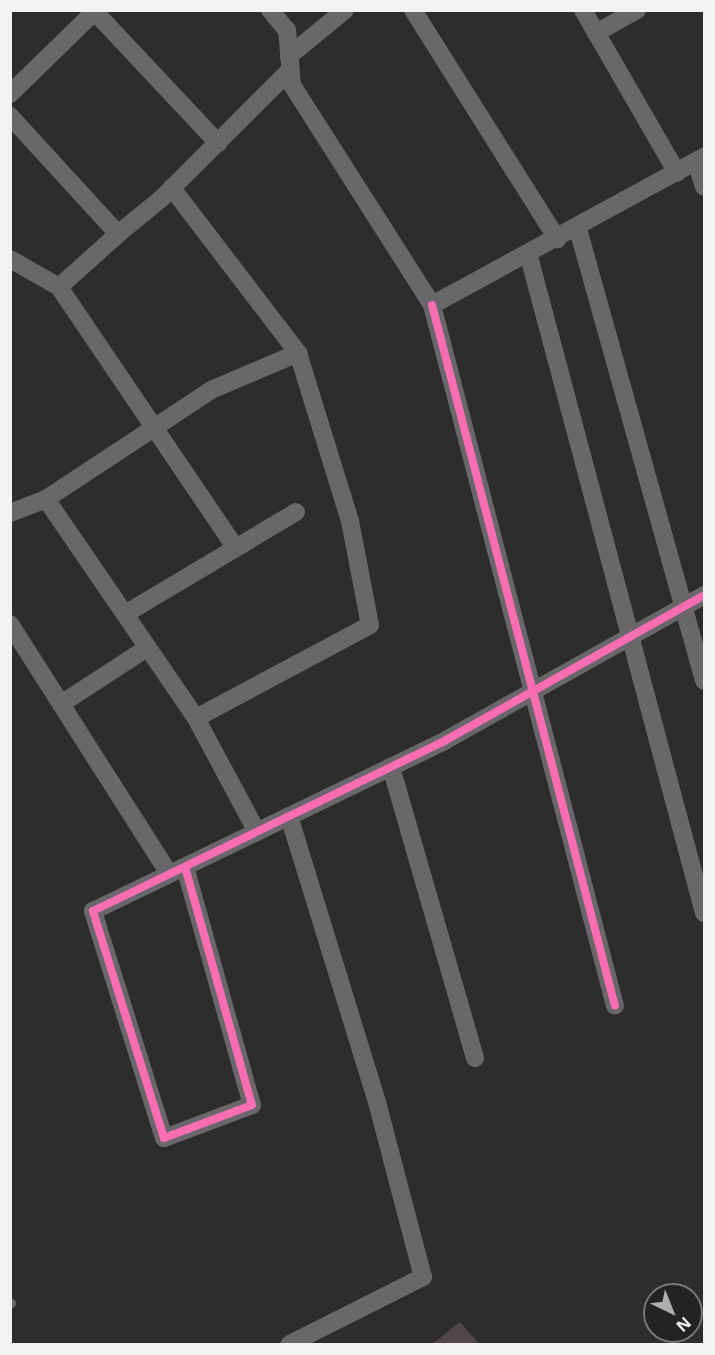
<!DOCTYPE html>
<style>
body{margin:0}
#map{position:relative;width:715px;height:1355px;overflow:hidden;background:#2e2d2e;font-family:"Noto Sans",sans-serif}
div>[style]{position:absolute}
[style*='--x']{left:calc(var(--x)*1px);top:calc(var(--y)*1px);width:calc(var(--w)*1px);rotate:calc(var(--a)*1deg)}
.building>*{inset:0;background:#514649}
.service>*{height:9px;margin:-4.5px;padding:0 4.5px;transform-origin:4.5px;border-radius:4.5px;background:#6a676b}
.minor>*{height:18px;margin:-9px;padding:0 9px;transform-origin:9px;border-radius:9px;background:#6a676b}
.cycleway>*{height:8px;margin:-4px;padding:0 4px;transform-origin:4px;border-radius:4px;background:#f96db3}
span{translate:-50% -50%;white-space:nowrap;text-align:center;line-height:1.15;-webkit-text-stroke:5px #252224;paint-order:stroke}
.frame{position:absolute;inset:0;border:12px solid #f3f1f2;pointer-events:none}
.north{position:absolute;left:643px;top:1283px;width:60px;height:60px;box-sizing:border-box;background:#252224;border:2px solid #777576;border-radius:50%;rotate:137deg;font-size:16px;font-weight:700;line-height:24px;text-align:center;color:#f3f1f2}
.north::after{content:'';display:block;margin:auto;width:21px;height:27px;background:#aeacad;clip-path:polygon(50% 0,100% 100%,50% 72%,0 100%)}
</style>
<div id="map">
<div class="building">
<div style="clip-path:polygon(460px 1322px,479px 1344px,432px 1344px)"></div>
</div>
<div class="service">
<div style="--x:10;--y:1303;--w:1;--a:0"></div>
</div>
<div class="minor">
<div style="--x:270;--y:10;--w:26;--a:50"></div>
<div style="--x:287;--y:30;--w:55;--a:84.8"></div>
<div style="--x:292;--y:85;--w:261;--a:57.5"></div>
<div style="--x:432;--y:305;--w:310;--a:-28.6"></div>
<div style="--x:413;--y:10;--w:271;--a:57.8"></div>
<div style="--x:583;--y:10;--w:188;--a:60"></div>
<div style="--x:95;--y:12;--w:180;--a:46.8"></div>
<div style="--x:596;--y:33;--w:47;--a:-29.3"></div>
<div style="--x:289;--y:56;--w:72;--a:-39.4"></div>
<div style="--x:10;--y:94;--w:120;--a:-44.3"></div>
<div style="--x:10;--y:116;--w:160;--a:47.5"></div>
<div style="--x:118;--y:234;--w:57;--a:-39.3"></div>
<div style="--x:162;--y:198;--w:181;--a:-45"></div>
<div style="--x:696;--y:162;--w:26;--a:72"></div>
<div style="--x:578;--y:229;--w:469;--a:74.4"></div>
<div style="--x:528;--y:253;--w:683;--a:75.07"></div>
<div style="--x:10;--y:259;--w:56;--a:29.7"></div>
<div style="--x:59;--y:287;--w:315;--a:55.9"></div>
<div style="--x:59;--y:287;--w:79;--a:-41.9"></div>
<div style="--x:432;--y:305;--w:724;--a:75.37"></div>
<div style="--x:46;--y:499;--w:265;--a:55.6"></div>
<div style="--x:10;--y:513;--w:39;--a:-21"></div>
<div style="--x:46;--y:499;--w:198;--a:-33.4"></div>
<div style="--x:211;--y:390;--w:95;--a:-23"></div>
<div style="--x:298;--y:353;--w:208;--a:-127.4"></div>
<div style="--x:125;--y:614;--w:199;--a:-30.8"></div>
<div style="--x:10;--y:624;--w:296;--a:57.5"></div>
<div style="--x:61;--y:704;--w:103;--a:-33.1"></div>
<div style="--x:391;--y:767;--w:303;--a:73.9"></div>
<div style="--x:289;--y:816;--w:299;--a:72.9"></div>
<div style="--x:377;--y:1102;--w:181;--a:75.3"></div>
<div style="--x:423;--y:1277;--w:149;--a:153.3"></div>
<div style="--x:257;--y:832;--w:129;--a:-118.2"></div>
<div style="--x:196;--y:718;--w:197;--a:-28.1"></div>
<div style="--x:370;--y:625;--w:106;--a:-100.9"></div>
<div style="--x:350;--y:521;--w:176;--a:-107.2"></div>
<div style="--x:185;--y:867;--w:247;--a:74.3"></div>
<div style="--x:252;--y:1105;--w:94;--a:159.4"></div>
<div style="--x:164;--y:1138;--w:238;--a:-107.4"></div>
<div style="--x:93;--y:911;--w:392;--a:-25.8"></div>
<div style="--x:446;--y:740;--w:296;--a:-29.3"></div>
</div>
<div class="cycleway">
<div style="--x:432;--y:305;--w:724;--a:75.37"></div>
<div style="--x:185;--y:867;--w:247;--a:74.3"></div>
<div style="--x:252;--y:1105;--w:94;--a:159.4"></div>
<div style="--x:164;--y:1138;--w:238;--a:-107.4"></div>
<div style="--x:93;--y:911;--w:392;--a:-25.8"></div>
<div style="--x:446;--y:740;--w:296;--a:-29.3"></div>
</div>
<div class="frame"></div>
<div class="north">N</div>
</div>
